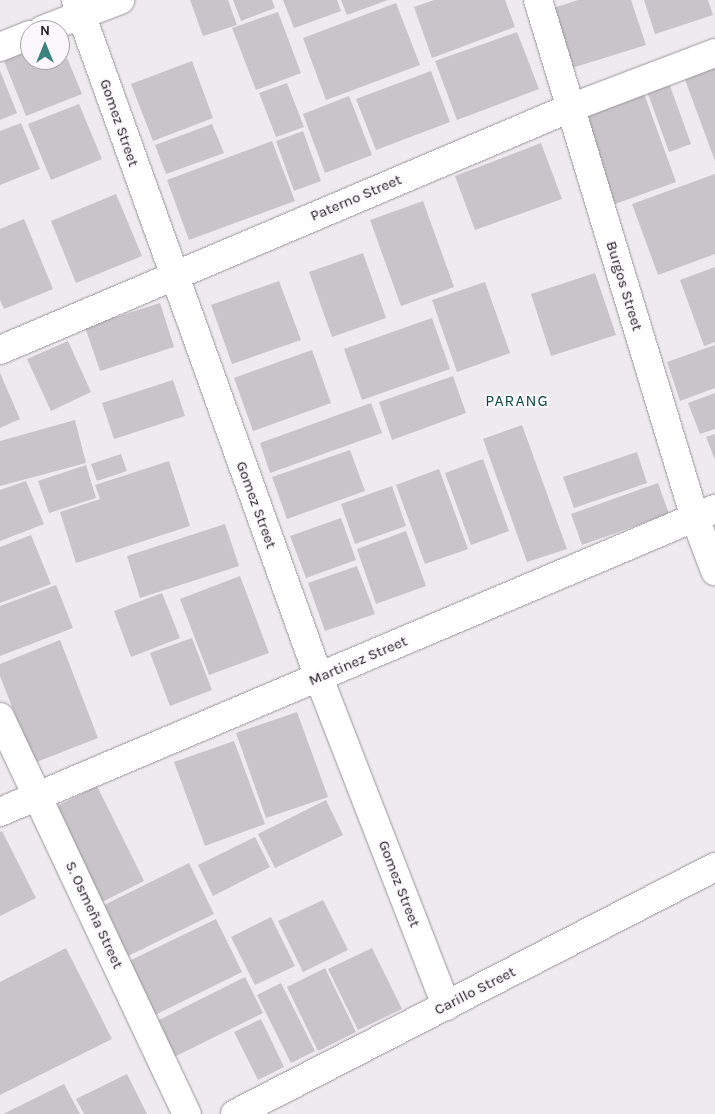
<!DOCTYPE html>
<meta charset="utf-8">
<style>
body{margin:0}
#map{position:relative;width:715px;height:1114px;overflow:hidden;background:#eeeaee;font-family:Karla,sans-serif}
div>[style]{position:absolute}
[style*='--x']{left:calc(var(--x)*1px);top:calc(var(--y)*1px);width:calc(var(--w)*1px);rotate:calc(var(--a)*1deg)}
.building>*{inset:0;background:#c8c4c9}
.roads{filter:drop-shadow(0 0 1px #9a969b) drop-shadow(0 0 1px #9a969b)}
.minor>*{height:28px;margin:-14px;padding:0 14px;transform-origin:14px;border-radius:14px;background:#fff}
span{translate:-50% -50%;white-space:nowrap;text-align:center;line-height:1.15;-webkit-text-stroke:4px #fbf7fc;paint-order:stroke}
.street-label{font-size:15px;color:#222122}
.neighbourhood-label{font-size:16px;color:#094a47;letter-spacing:1px}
.north{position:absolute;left:20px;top:20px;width:50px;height:50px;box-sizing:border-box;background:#fbf7fc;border:1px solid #a4a1a5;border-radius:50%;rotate:0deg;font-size:14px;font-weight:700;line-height:20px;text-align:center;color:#222122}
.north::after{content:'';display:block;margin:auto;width:18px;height:22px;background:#3a827e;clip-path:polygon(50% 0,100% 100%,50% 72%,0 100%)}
</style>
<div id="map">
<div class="building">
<div style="clip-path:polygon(190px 0,228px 0,237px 25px,203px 36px)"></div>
<div style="clip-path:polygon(233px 0,272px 0,275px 8px,241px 21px)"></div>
<div style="clip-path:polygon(283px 0,337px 0,341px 11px,294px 28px)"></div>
<div style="clip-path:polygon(341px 0,388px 0,347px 15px)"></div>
<div style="clip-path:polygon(434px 0,505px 0,515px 27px,432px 58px,414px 7px)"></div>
<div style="clip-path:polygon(578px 0,631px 0,646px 45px,572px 68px,553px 8px)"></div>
<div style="clip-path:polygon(644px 0,708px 0,713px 15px,655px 34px)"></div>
<div style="clip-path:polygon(396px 3px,420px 65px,326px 100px,303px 38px)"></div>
<div style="clip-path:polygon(278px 12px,301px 73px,256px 90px,232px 28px)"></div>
<div style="clip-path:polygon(517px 32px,539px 89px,457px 120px,435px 61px)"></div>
<div style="clip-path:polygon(60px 41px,82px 94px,26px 116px,4px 61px,30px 51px,30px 60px,60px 60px)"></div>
<div style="clip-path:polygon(192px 61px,213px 118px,153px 141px,131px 84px)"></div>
<div style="clip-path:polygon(715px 65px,715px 161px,684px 77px)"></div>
<div style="clip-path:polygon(0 71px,17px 113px,0 120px)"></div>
<div style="clip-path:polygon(431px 71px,450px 122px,376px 150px,356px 99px)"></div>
<div style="clip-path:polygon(287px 83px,304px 127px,276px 137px,259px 93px)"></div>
<div style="clip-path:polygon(669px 83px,691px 144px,669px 152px,647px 91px)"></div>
<div style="clip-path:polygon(642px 88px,676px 182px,615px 204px,580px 110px)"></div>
<div style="clip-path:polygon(349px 96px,372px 155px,325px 173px,303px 114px)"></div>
<div style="clip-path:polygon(79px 104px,102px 159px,51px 180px,28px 124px)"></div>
<div style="clip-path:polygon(21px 123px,40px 169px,0 185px,0 131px)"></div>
<div style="clip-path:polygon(212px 124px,224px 153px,166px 174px,155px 145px)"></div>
<div style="clip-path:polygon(303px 131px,321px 181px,294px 191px,276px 141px)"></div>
<div style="clip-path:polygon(272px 141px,295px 201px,189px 240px,167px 180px)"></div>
<div style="clip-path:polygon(541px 143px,562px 199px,475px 230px,455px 176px)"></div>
<div style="clip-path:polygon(715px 174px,715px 254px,658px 275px,632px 204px)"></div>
<div style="clip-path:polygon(116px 194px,142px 256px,76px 283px,51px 221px)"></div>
<div style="clip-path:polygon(423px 201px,454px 287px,401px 306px,370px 220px)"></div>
<div style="clip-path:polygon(24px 219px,53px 289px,4px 309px,0 300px,0 229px)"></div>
<div style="clip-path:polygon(363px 253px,386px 318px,332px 337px,309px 272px)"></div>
<div style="clip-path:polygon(715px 267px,715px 342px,704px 346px,680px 280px)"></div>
<div style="clip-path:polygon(595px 273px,616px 335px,551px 356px,531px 294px)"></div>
<div style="clip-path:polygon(279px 281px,301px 340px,232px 364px,211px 305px)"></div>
<div style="clip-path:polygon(485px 282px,510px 353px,457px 372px,432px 300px)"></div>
<div style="clip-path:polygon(160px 303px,174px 347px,100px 371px,85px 327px)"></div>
<div style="clip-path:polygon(432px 318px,450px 369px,362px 400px,344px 349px)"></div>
<div style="clip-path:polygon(68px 341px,91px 392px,51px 411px,27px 359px)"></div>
<div style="clip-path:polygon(715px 345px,715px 388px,680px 401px,667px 362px)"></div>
<div style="clip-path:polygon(312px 350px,331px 403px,253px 431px,234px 378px)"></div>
<div style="clip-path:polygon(0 373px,20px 419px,0 428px)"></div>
<div style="clip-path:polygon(453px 376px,466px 413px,392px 440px,379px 402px)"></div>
<div style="clip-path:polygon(173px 380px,185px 416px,114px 439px,102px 403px)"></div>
<div style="clip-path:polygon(715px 393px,715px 429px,700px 434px,688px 403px)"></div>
<div style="clip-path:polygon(371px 403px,382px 433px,270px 473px,260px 443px)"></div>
<div style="clip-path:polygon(75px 420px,86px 463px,0 486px,0 441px)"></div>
<div style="clip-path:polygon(522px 425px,567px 549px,527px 562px,483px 439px)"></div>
<div style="clip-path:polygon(715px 434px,715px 460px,706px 437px)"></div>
<div style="clip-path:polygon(350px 450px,365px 491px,287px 519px,272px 477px)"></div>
<div style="clip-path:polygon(637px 452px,647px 483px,574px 508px,563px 477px)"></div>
<div style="clip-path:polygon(121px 454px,127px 471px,97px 481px,91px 464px)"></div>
<div style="clip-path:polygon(483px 459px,509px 531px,471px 545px,445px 473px)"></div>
<div style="clip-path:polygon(169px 461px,190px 526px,76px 563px,60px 512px,100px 499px,95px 485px)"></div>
<div style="clip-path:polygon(86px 465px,96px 498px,49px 513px,38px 481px)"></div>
<div style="clip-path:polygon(439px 469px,468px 549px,425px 564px,396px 485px)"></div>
<div style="clip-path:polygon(26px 481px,44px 524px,0 541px,0 490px)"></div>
<div style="clip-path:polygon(658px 483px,669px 514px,582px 545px,571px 514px)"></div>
<div style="clip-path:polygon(392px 486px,406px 526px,355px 544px,341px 504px)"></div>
<div style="clip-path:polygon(341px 518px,356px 560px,306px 578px,290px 536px)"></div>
<div style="clip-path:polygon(225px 524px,239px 566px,140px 598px,127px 556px)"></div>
<div style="clip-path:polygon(406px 531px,426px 586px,376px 604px,357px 549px)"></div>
<div style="clip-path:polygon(31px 535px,51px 584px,0 603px,0 547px)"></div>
<div style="clip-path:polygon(357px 566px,375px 614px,325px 631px,308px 583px)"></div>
<div style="clip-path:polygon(240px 576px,269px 653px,209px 675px,180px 599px)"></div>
<div style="clip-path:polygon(56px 585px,73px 628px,0 656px,0 606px)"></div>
<div style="clip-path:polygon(162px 593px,180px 638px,131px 657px,114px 611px)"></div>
<div style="clip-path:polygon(192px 638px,212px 690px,170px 706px,150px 653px)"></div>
<div style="clip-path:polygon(60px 640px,98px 738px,34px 763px,0 676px,0 664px)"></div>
<div style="clip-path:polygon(297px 712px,328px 797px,266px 818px,236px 733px)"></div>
<div style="clip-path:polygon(234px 741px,265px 824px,205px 846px,174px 762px)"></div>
<div style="clip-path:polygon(97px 786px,144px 881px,102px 902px,55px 807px)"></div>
<div style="clip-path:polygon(326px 800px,343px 835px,275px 868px,258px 834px)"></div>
<div style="clip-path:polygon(2px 831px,36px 898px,0 916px,0 832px)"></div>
<div style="clip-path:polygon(255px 837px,270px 867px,213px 896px,198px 865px)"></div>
<div style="clip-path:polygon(189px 863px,214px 914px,124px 958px,98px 908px)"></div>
<div style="clip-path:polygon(323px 900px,348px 950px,303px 972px,278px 921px)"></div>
<div style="clip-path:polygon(271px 917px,295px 966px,255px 985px,231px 937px)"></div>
<div style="clip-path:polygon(216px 919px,242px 972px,153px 1016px,127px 962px)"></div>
<div style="clip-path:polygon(66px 948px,112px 1039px,0 1095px,0 982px)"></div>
<div style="clip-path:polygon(372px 948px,402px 1009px,358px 1030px,328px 969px)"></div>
<div style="clip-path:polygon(325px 968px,356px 1032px,318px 1051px,287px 987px)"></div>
<div style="clip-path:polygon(245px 977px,263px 1013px,174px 1057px,157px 1021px)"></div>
<div style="clip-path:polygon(281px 983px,315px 1051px,291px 1063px,257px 995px)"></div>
<div style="clip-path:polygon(261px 1019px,284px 1067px,258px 1080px,234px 1032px)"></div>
<div style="clip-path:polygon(127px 1074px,147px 1114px,84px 1114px,76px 1099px)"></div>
<div style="clip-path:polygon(64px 1084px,80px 1114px,3px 1114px)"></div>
</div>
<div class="roads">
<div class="minor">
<div style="--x:76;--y:0;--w:720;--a:70.28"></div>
<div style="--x:319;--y:678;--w:352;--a:68.8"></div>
<div style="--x:538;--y:0;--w:541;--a:73.14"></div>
<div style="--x:695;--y:518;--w:57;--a:69.3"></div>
<div style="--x:42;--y:30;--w:84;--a:-21"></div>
<div style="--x:0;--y:47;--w:32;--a:-22"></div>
<div style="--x:0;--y:350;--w:619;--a:-23"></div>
<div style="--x:570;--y:108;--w:155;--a:-20.8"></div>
<div style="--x:0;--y:717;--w:439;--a:64.8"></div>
<div style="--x:0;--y:812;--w:777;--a:-22.97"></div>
<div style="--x:235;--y:1114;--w:540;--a:-27.23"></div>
</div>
</div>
<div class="street-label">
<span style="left:119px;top:123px;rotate:71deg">Gomez Street</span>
<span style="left:356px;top:198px;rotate:-23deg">Paterno Street</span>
<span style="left:624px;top:286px;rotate:73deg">Burgos Street</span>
<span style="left:256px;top:505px;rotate:70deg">Gomez Street</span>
<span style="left:358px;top:661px;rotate:-23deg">Martinez Street</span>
<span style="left:399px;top:884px;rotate:69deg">Gomez Street</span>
<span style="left:94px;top:915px;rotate:65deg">S. Osmeña Street</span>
<span style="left:475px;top:991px;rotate:-27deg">Carillo Street</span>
</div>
<div class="neighbourhood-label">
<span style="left:517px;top:401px">PARANG</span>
</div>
<div class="north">N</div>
</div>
